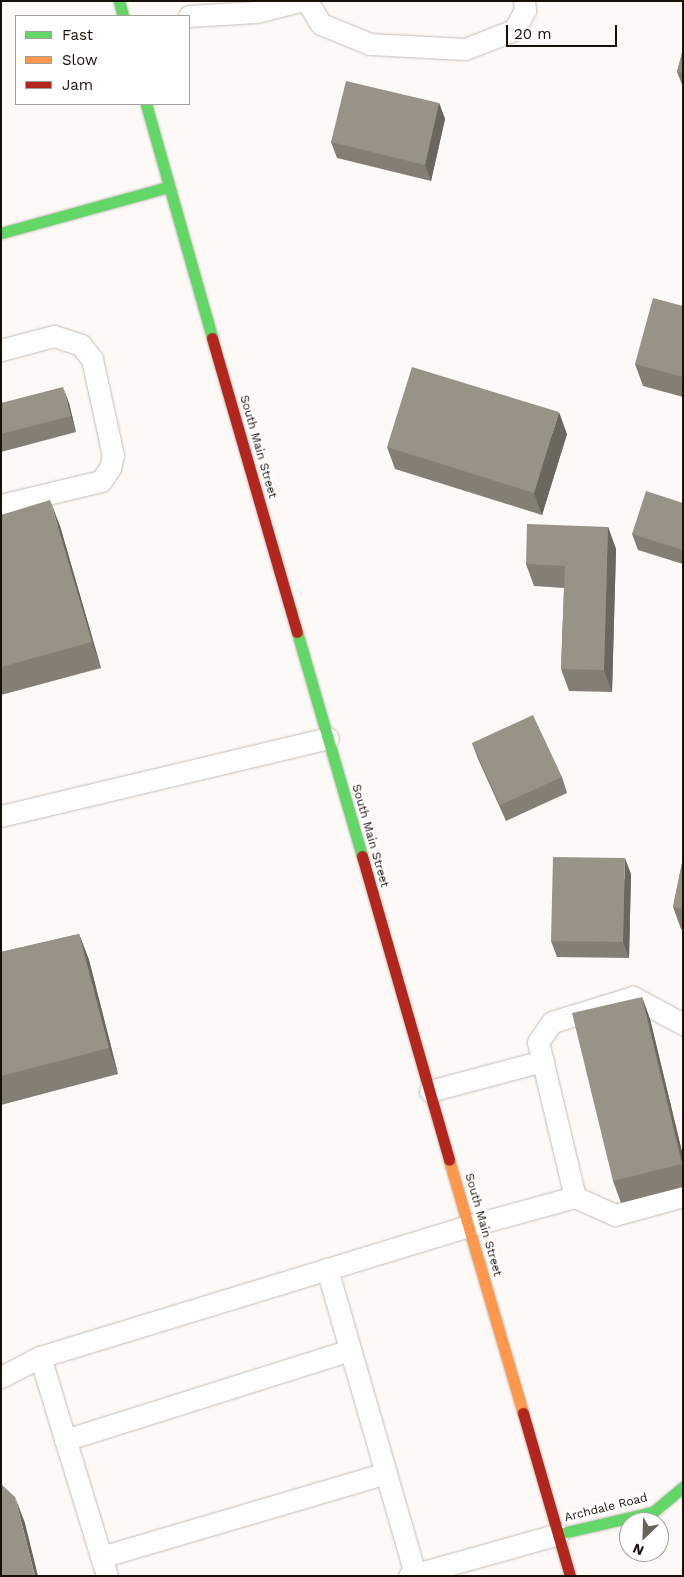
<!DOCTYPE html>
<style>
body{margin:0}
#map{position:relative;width:684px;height:1577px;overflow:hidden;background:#fcf9f6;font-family:"Work Sans",sans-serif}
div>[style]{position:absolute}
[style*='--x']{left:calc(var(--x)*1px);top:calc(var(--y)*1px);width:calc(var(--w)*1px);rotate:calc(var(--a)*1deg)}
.roads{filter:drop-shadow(0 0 1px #c2bcb6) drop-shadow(0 0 1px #c2bcb6)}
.lane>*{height:21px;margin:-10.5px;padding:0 10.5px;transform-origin:10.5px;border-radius:10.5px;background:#fffefe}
.fast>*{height:11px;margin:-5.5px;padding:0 5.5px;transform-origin:5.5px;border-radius:5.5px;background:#63d668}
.slow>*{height:11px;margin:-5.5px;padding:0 5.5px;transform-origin:5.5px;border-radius:5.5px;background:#ff974d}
.jam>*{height:11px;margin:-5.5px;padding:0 5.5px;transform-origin:5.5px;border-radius:5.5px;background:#b3261e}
.wall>*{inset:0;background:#847e74}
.shaded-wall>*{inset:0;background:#6b665e}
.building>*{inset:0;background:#999287}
span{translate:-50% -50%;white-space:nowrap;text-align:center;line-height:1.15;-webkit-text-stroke:5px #fff;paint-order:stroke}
.street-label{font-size:12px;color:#171006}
.frame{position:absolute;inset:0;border:2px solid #171006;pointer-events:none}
.legend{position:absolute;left:15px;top:15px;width:175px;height:90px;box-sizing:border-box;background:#fff;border:1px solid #a29f9b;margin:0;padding:6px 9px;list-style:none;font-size:15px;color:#171006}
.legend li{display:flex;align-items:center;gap:10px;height:25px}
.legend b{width:25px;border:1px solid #a29f9b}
.north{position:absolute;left:619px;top:1512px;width:50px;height:50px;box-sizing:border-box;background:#fff;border:1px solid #a29f9b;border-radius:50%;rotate:204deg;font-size:14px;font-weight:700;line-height:20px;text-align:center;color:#171006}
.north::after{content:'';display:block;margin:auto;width:18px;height:22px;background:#67625a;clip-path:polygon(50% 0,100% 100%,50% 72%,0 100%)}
.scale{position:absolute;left:506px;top:25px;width:111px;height:22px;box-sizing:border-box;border:2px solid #171006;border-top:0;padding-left:6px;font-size:15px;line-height:18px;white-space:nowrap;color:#171006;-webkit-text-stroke:4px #fff;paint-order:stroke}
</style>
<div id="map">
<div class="roads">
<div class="lane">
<div style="--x:307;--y:1;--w:27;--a:59"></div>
<div style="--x:321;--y:24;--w:53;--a:22.2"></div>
<div style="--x:370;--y:44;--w:95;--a:3"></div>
<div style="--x:465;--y:49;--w:53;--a:-21.2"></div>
<div style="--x:514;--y:30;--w:23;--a:-61"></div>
<div style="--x:525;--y:10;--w:9;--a:-96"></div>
<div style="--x:189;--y:16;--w:67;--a:-3.4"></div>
<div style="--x:256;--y:12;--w:45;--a:-14"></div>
<div style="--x:1;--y:350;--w:55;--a:-14.8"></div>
<div style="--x:54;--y:336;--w:28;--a:18"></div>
<div style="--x:81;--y:345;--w:18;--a:52"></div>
<div style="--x:92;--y:359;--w:98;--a:77.7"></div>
<div style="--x:113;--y:455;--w:13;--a:103"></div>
<div style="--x:110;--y:468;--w:16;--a:125"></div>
<div style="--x:101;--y:481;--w:103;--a:166.5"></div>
<div style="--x:1;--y:816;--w:336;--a:-13.4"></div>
<div style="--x:683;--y:1024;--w:57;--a:-151.6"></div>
<div style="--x:633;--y:997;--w:85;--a:162.8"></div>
<div style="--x:552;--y:1022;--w:24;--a:125"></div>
<div style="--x:538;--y:1042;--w:159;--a:76.6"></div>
<div style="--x:575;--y:1197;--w:44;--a:24.2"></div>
<div style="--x:615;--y:1215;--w:71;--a:-15.6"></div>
<div style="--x:430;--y:1091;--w:117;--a:-14.9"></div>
<div style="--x:327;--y:1269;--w:317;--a:73.9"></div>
<div style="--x:1;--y:1377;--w:44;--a:-27.1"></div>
<div style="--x:65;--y:1440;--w:299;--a:-17.5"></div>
<div style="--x:101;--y:1557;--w:297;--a:-16.4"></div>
<div style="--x:107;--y:1576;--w:229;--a:-107"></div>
<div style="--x:40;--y:1357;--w:449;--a:-17"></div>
<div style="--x:469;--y:1226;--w:110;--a:-15.3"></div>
<div style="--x:409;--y:1576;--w:155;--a:-15.7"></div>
</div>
<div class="fast">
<div style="--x:119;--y:1;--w:16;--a:75"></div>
<div style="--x:146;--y:104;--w:243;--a:74.2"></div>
<div style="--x:1;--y:233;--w:173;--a:-15.4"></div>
<div style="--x:297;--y:632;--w:233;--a:73.8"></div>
<div style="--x:558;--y:1534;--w:98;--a:-13"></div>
<div style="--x:653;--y:1512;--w:39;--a:-40"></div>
</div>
<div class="slow">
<div style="--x:449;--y:1160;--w:264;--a:73.7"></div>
</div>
<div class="jam">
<div style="--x:212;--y:338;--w:306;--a:73.9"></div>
<div style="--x:362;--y:856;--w:316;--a:74"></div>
<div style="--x:523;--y:1413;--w:170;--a:73.9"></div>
</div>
</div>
<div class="wall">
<div style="clip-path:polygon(683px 49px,683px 87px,677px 72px)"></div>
<div style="clip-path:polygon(439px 103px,445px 119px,431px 181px,337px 158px,331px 142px)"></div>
<div style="clip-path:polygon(683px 306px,683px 397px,643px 386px,635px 364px)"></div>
<div style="clip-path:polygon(1px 403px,69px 403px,76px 432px,1px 452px)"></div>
<div style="clip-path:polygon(567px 434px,542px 515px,395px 469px,387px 447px)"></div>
<div style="clip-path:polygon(683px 503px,683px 564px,638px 550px,632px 534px)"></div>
<div style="clip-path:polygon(1px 515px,60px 526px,101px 668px,1px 695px)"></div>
<div style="clip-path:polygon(608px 527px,616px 549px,612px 692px,569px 691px,561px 669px,564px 588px,534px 586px,526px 564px)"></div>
<div style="clip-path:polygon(472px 743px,562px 777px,567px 793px,506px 821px,478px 759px)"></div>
<div style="clip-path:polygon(683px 858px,683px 930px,681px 929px,673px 907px)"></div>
<div style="clip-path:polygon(631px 874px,629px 958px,557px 957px,551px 941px)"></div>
<div style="clip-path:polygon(79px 934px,89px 960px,118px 1074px,1px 1105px,1px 952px)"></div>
<div style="clip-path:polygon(642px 997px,650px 1019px,683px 1156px,683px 1187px,621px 1203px,613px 1181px)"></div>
</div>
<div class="shaded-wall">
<div style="clip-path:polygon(439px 103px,445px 119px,431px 181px,425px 165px)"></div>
<div style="clip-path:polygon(63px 387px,69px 403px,76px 432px,71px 416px)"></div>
<div style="clip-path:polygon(559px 412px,567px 434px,542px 515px,534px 493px)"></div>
<div style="clip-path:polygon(50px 500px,60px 526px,101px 668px,92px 642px)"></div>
<div style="clip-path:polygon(608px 527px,616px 549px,612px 692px,604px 670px)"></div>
<div style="clip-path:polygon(625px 858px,631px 874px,629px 958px,623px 942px)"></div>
<div style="clip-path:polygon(79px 934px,89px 960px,118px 1074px,109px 1048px)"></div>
<div style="clip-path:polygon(642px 997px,650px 1019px,683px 1156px,683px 1166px)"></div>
<div style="clip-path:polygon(15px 1497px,25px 1523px,38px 1576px,35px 1576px)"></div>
</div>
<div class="building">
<div style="clip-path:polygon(683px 49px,683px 73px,677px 72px)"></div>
<div style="clip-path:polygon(346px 81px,439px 103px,425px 165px,331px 142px)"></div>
<div style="clip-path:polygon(653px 298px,683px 306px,683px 377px,635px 364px)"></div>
<div style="clip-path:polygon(412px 367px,559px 412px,534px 493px,387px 447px)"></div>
<div style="clip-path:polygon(63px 387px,71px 416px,1px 434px,1px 403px)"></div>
<div style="clip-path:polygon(646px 491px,683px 503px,683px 550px,632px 534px)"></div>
<div style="clip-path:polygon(50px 500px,92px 642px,1px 667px,1px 515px)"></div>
<div style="clip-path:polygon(527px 524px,608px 527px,604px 670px,561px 669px,565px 566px,526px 564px)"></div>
<div style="clip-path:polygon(533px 715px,562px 777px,500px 805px,472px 743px)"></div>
<div style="clip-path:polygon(553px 857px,625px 858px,623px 942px,551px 941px)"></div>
<div style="clip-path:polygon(683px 858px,683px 909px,673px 907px)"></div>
<div style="clip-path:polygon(79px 934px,109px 1048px,1px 1076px,1px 952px)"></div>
<div style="clip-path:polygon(642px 997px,682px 1164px,613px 1181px,572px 1013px)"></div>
<div style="clip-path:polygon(1px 1484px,15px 1497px,35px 1576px,1px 1576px)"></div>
</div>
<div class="street-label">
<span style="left:258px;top:447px;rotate:74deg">South Main Street</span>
<span style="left:370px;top:836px;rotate:74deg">South Main Street</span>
<span style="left:483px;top:1225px;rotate:74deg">South Main Street</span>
<span style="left:606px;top:1508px;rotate:-14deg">Archdale Road</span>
</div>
<div class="frame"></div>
<ul class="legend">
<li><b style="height:6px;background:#63d668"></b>Fast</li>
<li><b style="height:6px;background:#ff974d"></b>Slow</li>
<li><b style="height:6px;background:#b3261e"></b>Jam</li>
</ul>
<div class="north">N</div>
<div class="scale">20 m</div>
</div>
